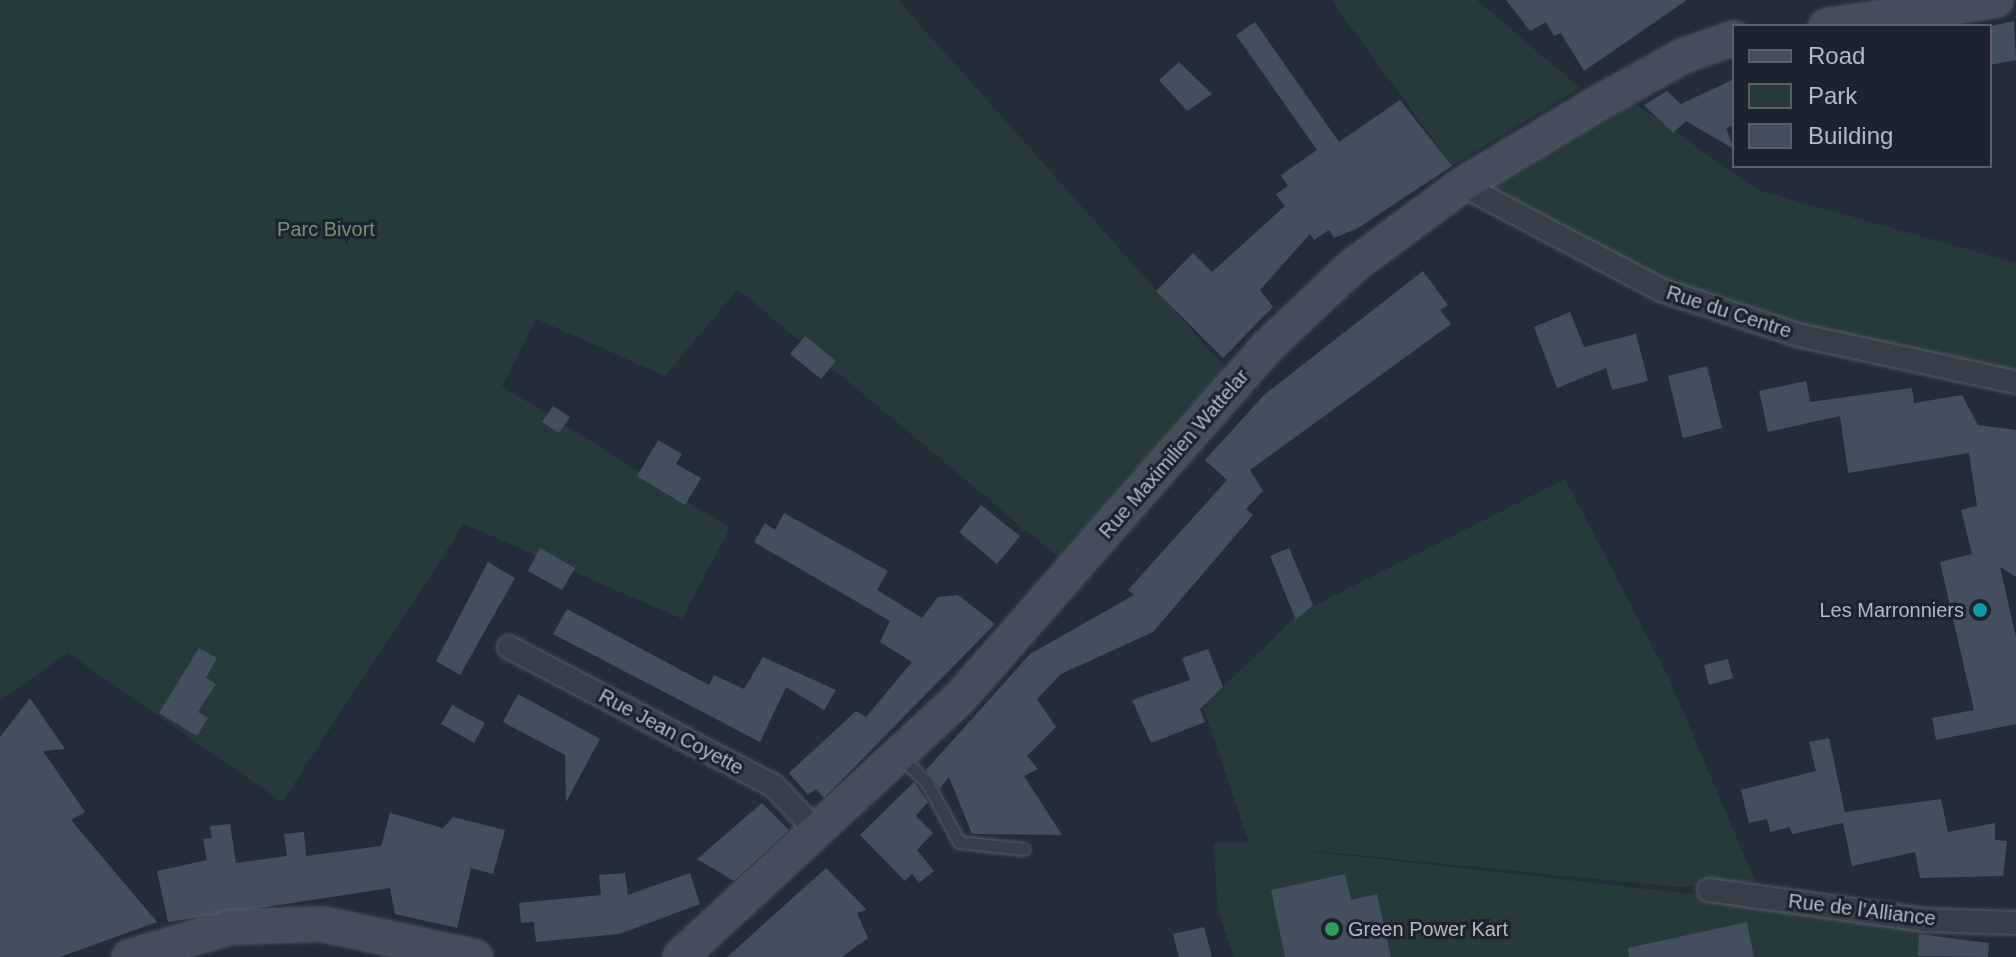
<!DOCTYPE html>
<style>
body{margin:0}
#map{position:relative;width:2016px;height:957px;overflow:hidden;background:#232c39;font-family:Helvetica,sans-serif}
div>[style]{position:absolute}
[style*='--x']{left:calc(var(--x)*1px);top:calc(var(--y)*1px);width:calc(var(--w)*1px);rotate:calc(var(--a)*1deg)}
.green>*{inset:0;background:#26393b}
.building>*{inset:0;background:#444f5e}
.roads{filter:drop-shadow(0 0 2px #555c67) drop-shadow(0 0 2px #555c67)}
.lane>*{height:11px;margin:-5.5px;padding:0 5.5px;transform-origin:5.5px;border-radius:5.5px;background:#373e4a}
.street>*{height:22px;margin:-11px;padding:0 11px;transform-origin:11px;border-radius:11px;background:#373e4a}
.secondary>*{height:32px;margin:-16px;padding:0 16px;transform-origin:16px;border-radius:16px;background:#454d5c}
.dots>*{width:22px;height:22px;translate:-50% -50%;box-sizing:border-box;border:4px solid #1c232e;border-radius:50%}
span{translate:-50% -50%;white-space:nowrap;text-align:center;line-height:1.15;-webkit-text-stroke:6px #1c232e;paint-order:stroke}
.park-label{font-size:20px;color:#6a9574}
.street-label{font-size:20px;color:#b2b9c5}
.poi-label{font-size:20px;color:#b2b9c5}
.right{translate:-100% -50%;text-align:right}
.left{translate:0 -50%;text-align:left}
.legend{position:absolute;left:1732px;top:24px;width:260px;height:144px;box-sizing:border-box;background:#1c232e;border:2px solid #585f6a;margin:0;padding:10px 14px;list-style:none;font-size:24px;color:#b2b9c5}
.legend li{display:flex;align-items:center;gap:16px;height:40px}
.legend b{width:40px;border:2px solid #585f6a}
</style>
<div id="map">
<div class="green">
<div style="clip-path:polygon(0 0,898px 0,1231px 374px,1073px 570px,738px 289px,665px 376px,536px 319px,502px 386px,730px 528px,682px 619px,464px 524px,282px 802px,68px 653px,0 700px)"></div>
<div style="clip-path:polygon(1331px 0,1477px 0,1580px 88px,1452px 166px)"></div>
<div style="clip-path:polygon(1620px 93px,1758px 190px,2016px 263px,2016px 377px,1760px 322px,1579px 249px,1462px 185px)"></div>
<div style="clip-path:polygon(1565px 479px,1669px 678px,1755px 881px,1680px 887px,1263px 846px,1926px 920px,1928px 957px,1234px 957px,1218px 912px,1213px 843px,1249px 843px,1203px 707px,1298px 614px)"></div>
</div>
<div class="building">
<div style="clip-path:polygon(1506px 0,1687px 0,1584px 71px,1561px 33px,1554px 36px,1546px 22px,1530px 31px)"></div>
<div style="clip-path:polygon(2014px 21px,2016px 60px,1990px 65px,1990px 26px)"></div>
<div style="clip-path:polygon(1255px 22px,1339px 142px,1400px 100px,1452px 166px,1358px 228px,1334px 238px,1329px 230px,1314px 240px,1310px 234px,1260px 290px,1273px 307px,1223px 358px,1156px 291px,1193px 253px,1212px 272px,1285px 206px,1276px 194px,1288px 186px,1281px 175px,1317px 150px,1236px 35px)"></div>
<div style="clip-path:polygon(1179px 62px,1212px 94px,1187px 111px,1159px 80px)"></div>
<div style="clip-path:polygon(1734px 79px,1734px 125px,1726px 128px,1734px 149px,1686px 121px,1673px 133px,1644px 105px,1667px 91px,1681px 104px)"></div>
<div style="clip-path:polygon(1423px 271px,1448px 305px,1440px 310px,1451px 324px,1250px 470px,1263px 491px,1246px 509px,1253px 515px,1153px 632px,1061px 674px,1037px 699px,1056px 727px,1027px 756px,1038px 769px,1024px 776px,1062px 835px,972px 834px,949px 777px,940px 788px,926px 770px,1030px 654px,1134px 595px,1128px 590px,1227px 480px,1205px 460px,1264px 395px)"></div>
<div style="clip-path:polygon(1570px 312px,1584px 347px,1636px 334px,1648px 381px,1612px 390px,1606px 368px,1557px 388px,1534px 327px)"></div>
<div style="clip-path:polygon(805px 336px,836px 361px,821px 379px,790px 354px)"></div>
<div style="clip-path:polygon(1707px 366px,1722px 428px,1683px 438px,1668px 376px)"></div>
<div style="clip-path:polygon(1806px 381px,1810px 402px,1912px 388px,1914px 403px,1962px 395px,1978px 425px,2016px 430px,2016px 577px,2000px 567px,2016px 637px,2016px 724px,1936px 740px,1932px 718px,1974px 710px,1940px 562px,1972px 554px,1961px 510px,1977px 506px,1969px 453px,1848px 473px,1840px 416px,1768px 432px,1759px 391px)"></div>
<div style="clip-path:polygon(553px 406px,570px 417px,559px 433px,542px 422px)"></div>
<div style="clip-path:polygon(658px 440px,682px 454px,676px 464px,701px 478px,685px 505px,637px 476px)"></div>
<div style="clip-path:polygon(981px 505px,1020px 536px,997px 564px,959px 532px)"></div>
<div style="clip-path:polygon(784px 513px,888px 571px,877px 590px,922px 618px,938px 597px,958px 595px,995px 624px,824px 798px,816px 789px,808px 795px,789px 773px,856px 711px,866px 717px,912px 662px,880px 642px,890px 621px,754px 542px,765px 523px,775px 530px)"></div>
<div style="clip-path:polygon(540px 548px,575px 568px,562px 590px,528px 571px)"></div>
<div style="clip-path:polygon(1289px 548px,1313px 605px,1296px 620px,1270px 556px)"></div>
<div style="clip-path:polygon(488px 562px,515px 578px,460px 675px,436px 661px)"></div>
<div style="clip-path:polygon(567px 609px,709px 685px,714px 675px,744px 689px,763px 657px,836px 690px,824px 710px,786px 687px,760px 742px,553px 634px)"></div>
<div style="clip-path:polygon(199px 648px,217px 658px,206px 678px,216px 684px,198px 712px,208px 718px,197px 736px,159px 713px)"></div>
<div style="clip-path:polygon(1208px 649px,1223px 687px,1200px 709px,1205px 722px,1151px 743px,1132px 700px,1190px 680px,1182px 658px)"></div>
<div style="clip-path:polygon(1728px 659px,1733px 678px,1709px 685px,1704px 665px)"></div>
<div style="clip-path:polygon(518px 694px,600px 739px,566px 802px,565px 755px,503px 722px)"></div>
<div style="clip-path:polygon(30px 698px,65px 749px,43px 751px,85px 812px,71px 820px,157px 922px,60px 957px,0 957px,0 737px)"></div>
<div style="clip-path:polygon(452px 705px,485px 723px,474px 743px,441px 724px)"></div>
<div style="clip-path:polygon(1829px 738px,1845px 812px,1941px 799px,1948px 832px,1995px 823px,1995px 840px,2007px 841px,2003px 876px,1920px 878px,1915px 852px,1852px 866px,1843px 823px,1792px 834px,1790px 827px,1770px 832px,1767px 819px,1749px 823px,1741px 790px,1816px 771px,1809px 742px)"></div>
<div style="clip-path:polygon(914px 782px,928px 802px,916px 816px,933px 833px,917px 850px,934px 871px,919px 883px,912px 874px,905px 881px,860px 835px)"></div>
<div style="clip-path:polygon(762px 803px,789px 830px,734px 881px,697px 859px)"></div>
<div style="clip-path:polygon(390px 813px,443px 828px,453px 817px,505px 830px,493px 874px,471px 868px,457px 928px,395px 914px,390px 888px,168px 922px,157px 871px,207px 860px,203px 839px,212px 838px,210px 826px,230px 824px,236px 863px,287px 856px,284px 834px,304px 832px,306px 856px,381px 846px)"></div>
<div style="clip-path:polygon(826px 868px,867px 910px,857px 913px,868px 938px,842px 957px,727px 957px)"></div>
<div style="clip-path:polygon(625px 873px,628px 895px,690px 873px,700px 904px,619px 934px,536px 942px,534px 922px,521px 923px,519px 903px,601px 895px,599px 875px)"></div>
<div style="clip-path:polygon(1345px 874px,1351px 900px,1377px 894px,1391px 957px,1285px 957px,1271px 890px)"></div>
<div style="clip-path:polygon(1747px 922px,1754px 957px,1629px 957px,1628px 948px)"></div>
<div style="clip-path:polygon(1204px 927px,1212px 957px,1179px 957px,1173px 934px)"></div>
<div style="clip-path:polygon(1919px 934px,1989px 943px,1988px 957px,1918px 956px)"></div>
</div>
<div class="roads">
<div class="lane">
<div style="--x:900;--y:756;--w:38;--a:45"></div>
<div style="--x:927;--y:783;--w:67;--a:61.5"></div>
<div style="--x:959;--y:842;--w:65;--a:6.1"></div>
</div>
<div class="street">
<div style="--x:1462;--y:185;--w:225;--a:27.8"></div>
<div style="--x:1661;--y:290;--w:144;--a:18.2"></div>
<div style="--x:1798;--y:335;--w:223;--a:12.2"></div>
<div style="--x:509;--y:647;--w:299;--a:27.7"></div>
<div style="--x:774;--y:786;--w:66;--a:46.8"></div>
<div style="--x:1709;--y:890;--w:219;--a:7.9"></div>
<div style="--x:1926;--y:920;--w:90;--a:1.9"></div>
</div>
<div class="secondary">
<div style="--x:1826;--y:26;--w:172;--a:-8.7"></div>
<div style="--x:129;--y:957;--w:105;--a:-16.5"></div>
<div style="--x:230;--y:927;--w:92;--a:-1.9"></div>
<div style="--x:322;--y:924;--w:157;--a:12.2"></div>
<div style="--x:680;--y:957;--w:380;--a:-42.8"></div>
<div style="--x:959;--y:699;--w:469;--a:-48.8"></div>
<div style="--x:1268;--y:346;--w:118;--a:-43.3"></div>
<div style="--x:1354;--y:265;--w:134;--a:-36.5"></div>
<div style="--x:1462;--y:185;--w:161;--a:-31"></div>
<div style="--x:1600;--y:102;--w:95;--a:-29"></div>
<div style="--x:1683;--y:56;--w:54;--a:-19.4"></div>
</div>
</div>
<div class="dots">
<div style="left:1980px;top:610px;background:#0f9aa8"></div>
<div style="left:1332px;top:929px;background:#2e9e5b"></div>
</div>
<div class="park-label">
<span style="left:326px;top:229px">Parc Bivort</span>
</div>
<div class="street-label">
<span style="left:1729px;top:312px;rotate:18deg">Rue du Centre</span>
<span style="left:1174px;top:454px;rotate:-49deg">Rue Maximilien Wattelar</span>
<span style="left:671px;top:732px;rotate:28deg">Rue Jean Coyette</span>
<span style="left:1862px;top:910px;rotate:7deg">Rue de l'Alliance</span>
</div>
<div class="poi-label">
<span class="right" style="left:1964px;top:610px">Les Marronniers</span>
<span class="left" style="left:1348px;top:929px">Green Power Kart</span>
</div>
<ul class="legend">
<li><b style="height:10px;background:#454d5c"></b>Road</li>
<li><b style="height:22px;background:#26393b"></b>Park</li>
<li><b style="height:22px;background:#444f5e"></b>Building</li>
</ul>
</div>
